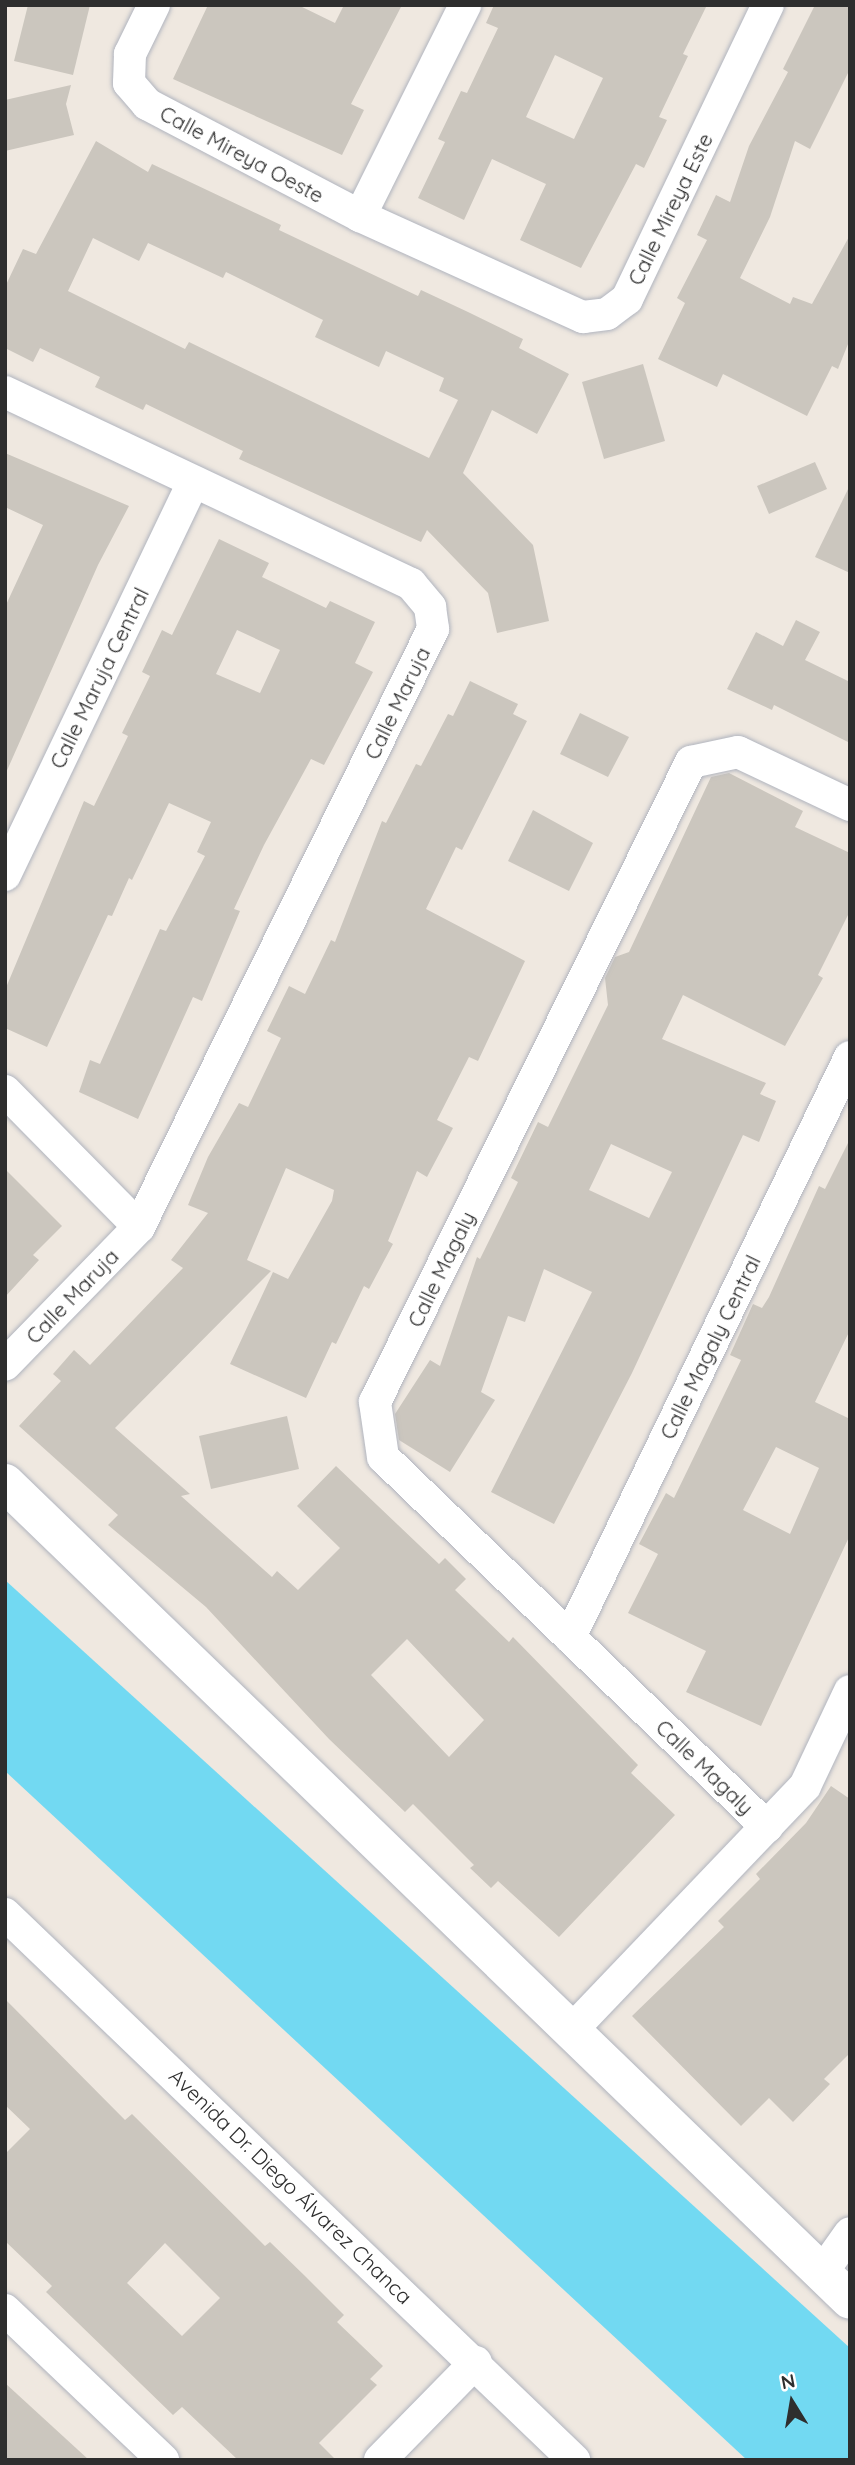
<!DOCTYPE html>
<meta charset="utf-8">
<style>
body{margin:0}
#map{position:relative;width:855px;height:2465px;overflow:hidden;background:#efe8e0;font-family:Quicksand,sans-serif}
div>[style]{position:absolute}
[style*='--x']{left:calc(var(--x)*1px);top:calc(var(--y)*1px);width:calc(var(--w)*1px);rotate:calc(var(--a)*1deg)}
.water>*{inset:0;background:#72d9f2}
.building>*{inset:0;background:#cbc6be}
.roads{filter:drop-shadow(0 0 2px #b0b4be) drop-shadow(0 0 2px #b0b4be)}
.street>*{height:32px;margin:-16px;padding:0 16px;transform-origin:16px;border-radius:16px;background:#fff}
.secondary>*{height:38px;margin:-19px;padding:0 19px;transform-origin:19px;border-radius:19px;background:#fff}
span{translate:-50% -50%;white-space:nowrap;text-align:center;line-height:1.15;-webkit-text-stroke:5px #fff;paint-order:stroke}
.street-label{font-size:21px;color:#2e2e2e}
.frame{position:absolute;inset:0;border:7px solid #2e2e2e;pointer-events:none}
.north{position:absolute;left:757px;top:2367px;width:70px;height:70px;-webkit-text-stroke:5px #fff;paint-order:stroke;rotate:349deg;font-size:19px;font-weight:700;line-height:28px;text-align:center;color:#2e2e2e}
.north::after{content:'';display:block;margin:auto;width:24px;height:32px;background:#2e2e2e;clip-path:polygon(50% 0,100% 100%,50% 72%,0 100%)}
</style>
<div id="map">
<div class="water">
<div style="clip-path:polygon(5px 1580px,850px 2348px,850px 2460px,747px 2460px,5px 1771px)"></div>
</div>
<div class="building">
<div style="clip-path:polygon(28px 5px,90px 5px,73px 75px,14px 61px)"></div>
<div style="clip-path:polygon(208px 5px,298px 5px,335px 23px,344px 5px,402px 5px,351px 104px,364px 110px,342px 155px,173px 79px)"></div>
<div style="clip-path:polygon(evenodd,494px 5px,707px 5px,683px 54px,688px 56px,659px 117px,667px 120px,644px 168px,636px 164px,581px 268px,520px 240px,546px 184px,492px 159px,464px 220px,418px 198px,445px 142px,438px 139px,461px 91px,467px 93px,498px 28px,486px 23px,494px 5px,555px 55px,603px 78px,574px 139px,526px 117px,555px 55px)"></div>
<div style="clip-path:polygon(815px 5px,850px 5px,850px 69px,810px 149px,795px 141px,770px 217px,740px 278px,790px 304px,793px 297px,812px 304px,850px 235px,850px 339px,838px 369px,832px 366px,807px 416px,723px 374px,717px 387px,658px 359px,685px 303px,677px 298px,707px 240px,697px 235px,716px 195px,730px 202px,749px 146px,788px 72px,783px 69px)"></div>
<div style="clip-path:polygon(71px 85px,66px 104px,74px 135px,5px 151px,5px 100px)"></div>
<div style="clip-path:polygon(evenodd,96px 141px,148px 172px,152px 164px,281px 225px,279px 230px,418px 296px,421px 290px,468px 312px,523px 339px,519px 348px,569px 374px,537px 434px,492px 410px,463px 473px,533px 545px,549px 621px,497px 633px,488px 593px,427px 530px,421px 542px,239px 459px,243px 451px,146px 404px,143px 410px,95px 387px,100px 377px,40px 348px,33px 362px,5px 348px,5px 287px,23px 249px,36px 254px,96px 141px,93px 238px,139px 261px,148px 243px,223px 278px,226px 272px,323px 320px,315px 337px,379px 367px,386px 351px,444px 378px,439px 391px,458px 400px,429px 458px,189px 342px,185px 349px,68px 291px,93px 238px)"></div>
<div style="clip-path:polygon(643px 364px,665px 441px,604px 459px,582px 382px)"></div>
<div style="clip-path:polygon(5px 453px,129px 506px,98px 565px,5px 775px,5px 607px,43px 525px,5px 507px)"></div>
<div style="clip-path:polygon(815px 462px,827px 489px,769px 514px,757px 486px)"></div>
<div style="clip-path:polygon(850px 485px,850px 573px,815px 557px)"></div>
<div style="clip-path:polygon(evenodd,219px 539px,269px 563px,262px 577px,326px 608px,330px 601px,375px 622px,355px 663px,373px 672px,324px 765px,311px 759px,264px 845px,234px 909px,240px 911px,202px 1001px,193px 997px,138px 1119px,79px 1092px,90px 1060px,100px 1064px,160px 929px,166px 931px,205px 856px,197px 852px,211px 822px,169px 803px,132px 880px,129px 878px,112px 916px,108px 915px,47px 1047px,5px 1028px,5px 990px,84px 801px,94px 806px,128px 736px,122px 733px,150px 676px,142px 672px,162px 630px,172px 635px,219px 539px,237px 630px,280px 650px,260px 693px,216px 674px,237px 630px)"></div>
<div style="clip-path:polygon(796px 620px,820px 632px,805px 660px,850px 682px,850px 743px,774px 705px,772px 710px,727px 689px,756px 632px,783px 646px)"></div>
<div style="clip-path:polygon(evenodd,470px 681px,518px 704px,513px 714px,527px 721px,462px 850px,456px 847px,426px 909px,525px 961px,478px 1061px,469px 1057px,437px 1120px,453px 1128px,427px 1177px,417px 1171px,388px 1241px,393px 1244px,369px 1289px,364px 1286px,336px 1344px,332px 1342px,306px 1398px,230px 1364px,273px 1272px,288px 1279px,332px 1201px,334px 1190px,286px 1168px,247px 1260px,271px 1271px,115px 1428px,190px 1494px,181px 1496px,272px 1577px,277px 1571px,298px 1590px,340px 1548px,297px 1506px,336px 1466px,439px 1564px,445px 1558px,466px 1579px,455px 1590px,509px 1642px,513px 1637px,638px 1765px,631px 1773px,675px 1815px,559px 1937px,498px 1881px,491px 1888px,470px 1868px,474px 1865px,413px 1804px,405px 1812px,329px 1739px,206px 1607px,108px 1525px,118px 1515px,19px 1426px,61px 1381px,53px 1374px,74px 1350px,90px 1365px,183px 1268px,171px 1260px,208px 1213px,188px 1205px,208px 1157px,239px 1103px,248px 1107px,281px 1038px,267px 1031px,289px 986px,305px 994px,331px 940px,335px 942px,382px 821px,386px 823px,416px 764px,421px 766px,448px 714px,453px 716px,470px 681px,407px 1639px,484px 1720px,449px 1757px,371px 1675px,407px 1639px)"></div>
<div style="clip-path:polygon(580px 713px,629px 737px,608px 777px,560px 754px)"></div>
<div style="clip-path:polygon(evenodd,729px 773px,803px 811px,795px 827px,850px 853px,850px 911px,818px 975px,823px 978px,785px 1046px,683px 995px,662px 1039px,766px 1083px,760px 1094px,776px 1101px,759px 1142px,743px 1135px,632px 1373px,554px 1524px,491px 1492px,592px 1292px,544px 1269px,525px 1322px,508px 1316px,481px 1392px,495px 1400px,450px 1472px,399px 1440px,395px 1414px,430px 1360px,440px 1366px,477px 1257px,480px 1259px,518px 1182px,511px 1178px,538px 1122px,548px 1127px,608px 1005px,605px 978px,615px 957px,629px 952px,711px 777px,729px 773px,611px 1144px,672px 1172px,649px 1218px,589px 1190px,611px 1144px)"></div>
<div style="clip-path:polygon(533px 810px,593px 843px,569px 891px,508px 861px)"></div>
<div style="clip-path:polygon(evenodd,850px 1139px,850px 1330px,815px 1402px,850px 1419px,850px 1535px,761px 1726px,686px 1692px,706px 1651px,628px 1613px,658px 1554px,639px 1544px,666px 1493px,674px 1498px,741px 1360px,730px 1355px,753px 1304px,762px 1308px,769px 1297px,819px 1186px,825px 1189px,850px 1139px,776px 1447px,819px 1468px,790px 1534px,743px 1510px,776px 1447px)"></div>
<div style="clip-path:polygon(5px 1169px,62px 1226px,33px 1255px,39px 1260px,5px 1297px)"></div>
<div style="clip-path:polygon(287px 1416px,299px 1469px,211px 1489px,199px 1436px)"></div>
<div style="clip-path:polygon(831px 1786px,850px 1799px,850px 2053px,824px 2079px,830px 2084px,793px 2122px,769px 2098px,741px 2126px,632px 2016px,724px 1927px,718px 1921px,760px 1879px,756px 1874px,806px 1823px)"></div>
<div style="clip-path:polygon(evenodd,5px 1999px,125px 2120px,132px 2114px,265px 2246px,270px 2242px,306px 2277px,344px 2315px,337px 2322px,383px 2366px,370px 2379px,377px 2385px,319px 2443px,336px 2460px,238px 2460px,182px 2407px,173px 2415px,46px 2292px,52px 2286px,5px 2241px,5px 2154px,30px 2129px,5px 2105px,5px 1999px,165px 2243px,220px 2298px,182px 2336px,127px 2283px,165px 2243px)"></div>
<div style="clip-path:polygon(5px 2383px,89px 2460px,5px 2460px)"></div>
</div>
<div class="roads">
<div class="street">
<div style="--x:154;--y:5;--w:55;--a:116.1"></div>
<div style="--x:130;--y:54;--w:29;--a:92"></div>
<div style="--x:129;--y:83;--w:28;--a:49"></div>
<div style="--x:147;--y:104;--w:241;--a:27.7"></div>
<div style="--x:360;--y:216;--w:245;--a:24.4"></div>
<div style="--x:583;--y:317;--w:24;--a:-7"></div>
<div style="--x:607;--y:314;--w:25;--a:-37"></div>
<div style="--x:627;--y:299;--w:326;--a:-64.4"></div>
<div style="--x:360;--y:216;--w:236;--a:-63.5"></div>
<div style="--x:5;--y:392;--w:449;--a:25.3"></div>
<div style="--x:411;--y:584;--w:30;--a:50"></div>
<div style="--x:430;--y:607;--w:22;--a:82"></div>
<div style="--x:433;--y:629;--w:666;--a:116.18"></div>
<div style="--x:139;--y:1227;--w:192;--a:134.2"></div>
<div style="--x:5;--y:875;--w:436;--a:-64.4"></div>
<div style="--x:5;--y:1091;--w:191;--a:45.4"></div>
<div style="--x:570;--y:1637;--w:644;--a:-64.23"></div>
<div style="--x:767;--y:1827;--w:533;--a:-136.06"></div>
<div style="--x:383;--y:1457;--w:56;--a:-98.3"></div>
<div style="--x:375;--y:1402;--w:714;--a:-63.72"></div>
<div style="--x:691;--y:762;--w:48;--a:-12"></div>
<div style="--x:738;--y:752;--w:124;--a:25.3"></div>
<div style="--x:5;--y:1914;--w:789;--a:43.82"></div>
<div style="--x:570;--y:2032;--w:340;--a:-46.3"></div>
<div style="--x:805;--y:1786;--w:105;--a:-64.7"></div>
<div style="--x:821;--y:2274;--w:50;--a:-54.7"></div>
<div style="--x:5;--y:2310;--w:218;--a:43.5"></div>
<div style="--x:380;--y:2460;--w:137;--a:-45.6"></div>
</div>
<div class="secondary">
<div style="--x:5;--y:1483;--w:1175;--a:44.03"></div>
</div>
</div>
<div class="street-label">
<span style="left:242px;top:154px;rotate:28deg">Calle Mireya Oeste</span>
<span style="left:670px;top:209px;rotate:-64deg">Calle Mireya Este</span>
<span style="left:99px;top:678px;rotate:-64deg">Calle Maruja Central</span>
<span style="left:397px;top:703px;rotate:-64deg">Calle Maruja</span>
<span style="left:441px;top:1269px;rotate:-64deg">Calle Magaly</span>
<span style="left:72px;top:1296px;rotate:-46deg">Calle Maruja</span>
<span style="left:710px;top:1347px;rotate:-64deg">Calle Magaly Central</span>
<span style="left:705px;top:1767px;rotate:44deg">Calle Magaly</span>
<span style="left:291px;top:2186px;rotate:44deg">Avenida Dr. Diego Álvarez Chanca</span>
</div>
<div class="frame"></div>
<div class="north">N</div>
</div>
